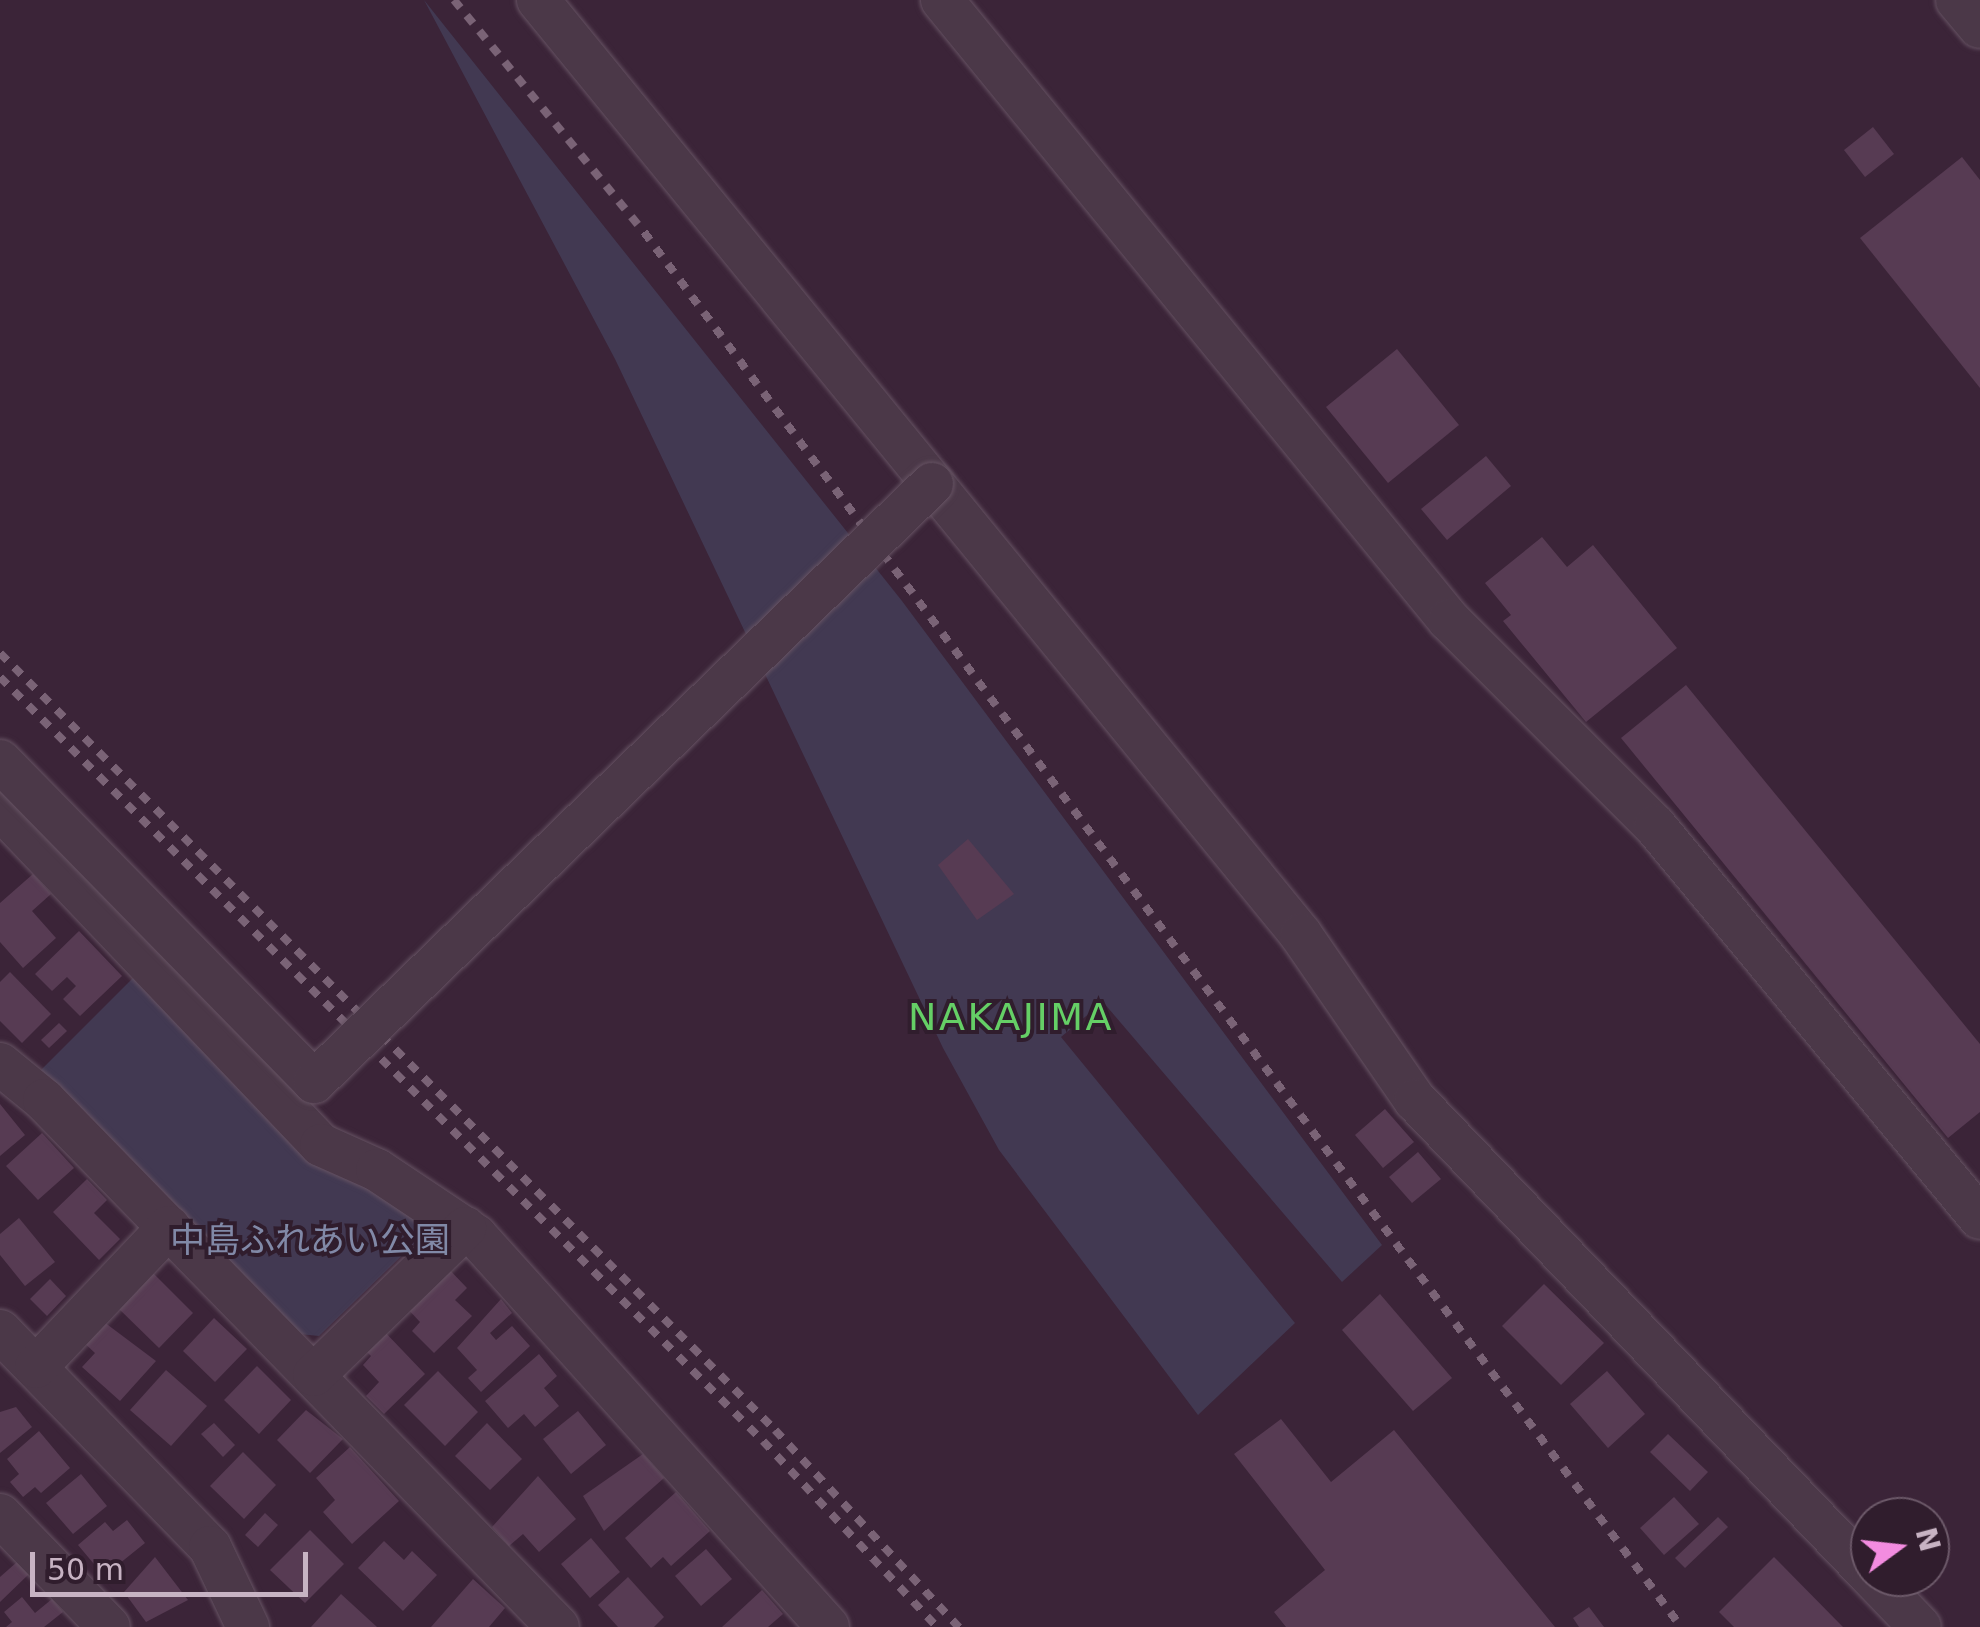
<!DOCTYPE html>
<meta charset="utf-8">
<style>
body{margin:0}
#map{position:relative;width:1980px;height:1627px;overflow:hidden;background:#3b2438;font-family:"DejaVu Sans","Noto Sans JP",sans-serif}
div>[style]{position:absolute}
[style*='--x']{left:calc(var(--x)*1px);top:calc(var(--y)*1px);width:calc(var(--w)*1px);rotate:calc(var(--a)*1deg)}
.green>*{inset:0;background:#423952}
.building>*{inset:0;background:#573b53}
.roads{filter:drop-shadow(0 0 2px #665363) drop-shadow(0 0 2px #665363)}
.minor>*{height:42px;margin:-21px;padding:0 21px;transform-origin:21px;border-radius:21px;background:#4b3848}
.rail>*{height:8px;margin-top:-4px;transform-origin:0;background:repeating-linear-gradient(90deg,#7a6376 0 10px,transparent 0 20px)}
.bridges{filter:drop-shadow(0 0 2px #665363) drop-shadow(0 0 2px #665363)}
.minor-bridge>*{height:42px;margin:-21px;padding:0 21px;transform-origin:21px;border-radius:21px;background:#4b3848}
span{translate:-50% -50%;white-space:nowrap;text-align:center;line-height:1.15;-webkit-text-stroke:8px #301d2d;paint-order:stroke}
.park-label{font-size:35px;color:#8189a7}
.neighbourhood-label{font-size:38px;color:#65cf66;letter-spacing:2.5px}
.north{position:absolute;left:1850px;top:1497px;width:100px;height:100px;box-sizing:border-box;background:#301d2d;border:2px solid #6c5969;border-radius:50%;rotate:75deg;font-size:28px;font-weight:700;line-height:40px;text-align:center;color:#c7b3c3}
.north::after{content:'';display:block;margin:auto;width:35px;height:45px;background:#f38ce0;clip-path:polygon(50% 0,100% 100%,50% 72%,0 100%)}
.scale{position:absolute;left:30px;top:1552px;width:278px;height:45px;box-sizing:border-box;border:5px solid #c7b3c3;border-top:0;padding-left:12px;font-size:30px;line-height:35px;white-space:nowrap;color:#c7b3c3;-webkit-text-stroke:8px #301d2d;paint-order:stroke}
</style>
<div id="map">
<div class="green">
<div style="clip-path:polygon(424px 0,902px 601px,1382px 1245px,1342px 1282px,1103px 1002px,1061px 1037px,1295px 1323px,1198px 1415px,999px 1150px,943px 1048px,615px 359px)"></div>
<div style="clip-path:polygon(138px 973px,422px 1226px,421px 1237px,319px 1336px,299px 1334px,38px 1073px)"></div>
</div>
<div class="building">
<div style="clip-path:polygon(1873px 127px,1894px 154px,1865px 177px,1844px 150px)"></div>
<div style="clip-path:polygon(1962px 157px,1980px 180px,1980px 388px,1860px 238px)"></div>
<div style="clip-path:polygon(1397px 349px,1459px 425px,1388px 483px,1326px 407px)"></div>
<div style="clip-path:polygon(1486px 456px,1511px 486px,1447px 540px,1421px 509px)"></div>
<div style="clip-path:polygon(1542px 537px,1567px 567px,1593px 545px,1677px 648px,1586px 722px,1503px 621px,1511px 615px,1485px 583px)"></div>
<div style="clip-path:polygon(1686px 685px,1980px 1044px,1980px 1112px,1948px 1138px,1621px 738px)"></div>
<div style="clip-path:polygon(968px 839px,1014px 894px,977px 920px,938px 865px)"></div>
<div style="clip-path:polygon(33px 874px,51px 894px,32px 911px,56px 938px,23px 968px,0 942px,0 903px)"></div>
<div style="clip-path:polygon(79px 931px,122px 976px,80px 1016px,63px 999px,76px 986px,67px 977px,52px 991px,35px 974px)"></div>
<div style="clip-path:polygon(10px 972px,51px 1014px,22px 1043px,0 1021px,0 982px)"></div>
<div style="clip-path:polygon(59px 1023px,67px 1031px,49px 1048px,41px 1040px)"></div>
<div style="clip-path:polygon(0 1104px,25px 1135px,0 1156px)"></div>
<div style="clip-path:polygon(1385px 1109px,1414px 1142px,1383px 1168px,1355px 1135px)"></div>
<div style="clip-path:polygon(42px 1133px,74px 1168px,38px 1200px,6px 1166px)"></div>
<div style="clip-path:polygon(1418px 1152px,1441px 1179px,1412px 1203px,1389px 1177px)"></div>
<div style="clip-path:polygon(87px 1179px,107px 1200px,94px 1213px,120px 1239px,99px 1260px,53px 1212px)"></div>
<div style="clip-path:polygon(19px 1218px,55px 1262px,25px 1286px,0 1255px,0 1234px)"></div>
<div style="clip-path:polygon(446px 1266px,467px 1288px,455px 1300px,472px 1316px,434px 1353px,412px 1331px,420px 1322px,405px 1306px)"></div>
<div style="clip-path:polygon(152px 1272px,193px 1313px,159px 1348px,117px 1307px)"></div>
<div style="clip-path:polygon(50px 1279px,66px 1296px,47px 1316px,30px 1299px)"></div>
<div style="clip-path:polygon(1544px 1284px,1604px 1343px,1561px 1385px,1502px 1326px)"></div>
<div style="clip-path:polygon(1380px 1294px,1452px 1378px,1413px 1411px,1342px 1330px)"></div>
<div style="clip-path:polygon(501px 1299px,512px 1313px,490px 1333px,496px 1340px,512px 1326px,530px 1346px,481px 1392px,468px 1378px,477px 1370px,457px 1348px)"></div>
<div style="clip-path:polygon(214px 1318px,247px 1349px,215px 1382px,183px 1351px)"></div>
<div style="clip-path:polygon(100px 1319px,156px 1361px,120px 1401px,82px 1367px,95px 1353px,81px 1340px)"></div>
<div style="clip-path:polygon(382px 1329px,425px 1374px,384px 1414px,366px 1396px,379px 1382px,363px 1365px,371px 1356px,363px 1348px)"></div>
<div style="clip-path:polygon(539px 1354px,557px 1376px,544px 1388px,559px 1406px,535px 1427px,524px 1414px,508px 1428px,485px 1401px)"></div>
<div style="clip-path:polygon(257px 1366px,291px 1400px,259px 1434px,224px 1400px)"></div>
<div style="clip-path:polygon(166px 1370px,207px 1406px,171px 1446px,130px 1410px)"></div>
<div style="clip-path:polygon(438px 1371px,478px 1412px,445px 1446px,404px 1405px)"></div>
<div style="clip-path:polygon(1607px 1371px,1645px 1414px,1608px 1448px,1570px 1404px)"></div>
<div style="clip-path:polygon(16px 1407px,32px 1427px,0 1453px,0 1412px)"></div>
<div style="clip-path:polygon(306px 1410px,343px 1439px,310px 1473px,277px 1440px)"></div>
<div style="clip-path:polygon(578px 1411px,606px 1445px,571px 1474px,543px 1439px)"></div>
<div style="clip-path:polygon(1281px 1419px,1331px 1482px,1394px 1430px,1555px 1627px,1286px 1627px,1274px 1612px,1325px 1570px,1234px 1454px)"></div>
<div style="clip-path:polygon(214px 1423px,235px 1445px,223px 1457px,201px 1434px)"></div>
<div style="clip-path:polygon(487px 1423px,522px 1459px,490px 1490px,455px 1456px)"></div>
<div style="clip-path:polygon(39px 1431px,70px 1468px,41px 1493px,35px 1487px,23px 1497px,10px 1482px,19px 1474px,7px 1459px)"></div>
<div style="clip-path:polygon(1668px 1434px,1708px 1472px,1690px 1491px,1650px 1452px)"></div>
<div style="clip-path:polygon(350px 1447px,399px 1501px,352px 1544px,323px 1512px,335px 1500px,316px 1478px)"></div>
<div style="clip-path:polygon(243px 1452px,276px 1485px,244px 1519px,210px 1486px)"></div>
<div style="clip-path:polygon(643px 1454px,664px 1478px,604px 1531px,583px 1496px)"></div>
<div style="clip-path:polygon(81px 1474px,107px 1506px,73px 1534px,46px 1503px)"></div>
<div style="clip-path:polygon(538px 1476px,576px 1519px,539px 1552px,523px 1534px,509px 1546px,492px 1527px)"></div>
<div style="clip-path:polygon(676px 1492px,710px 1531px,671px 1566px,663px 1557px,651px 1568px,625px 1538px)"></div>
<div style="clip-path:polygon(1674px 1497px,1699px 1524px,1664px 1555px,1640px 1528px)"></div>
<div style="clip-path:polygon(265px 1513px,278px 1525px,258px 1547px,245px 1535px)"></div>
<div style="clip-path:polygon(1718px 1517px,1728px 1527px,1685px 1568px,1675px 1558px)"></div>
<div style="clip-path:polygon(127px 1520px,145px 1543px,104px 1576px,78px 1545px,105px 1522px,113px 1531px)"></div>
<div style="clip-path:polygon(310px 1530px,344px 1564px,305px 1603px,270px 1570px)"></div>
<div style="clip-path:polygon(591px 1538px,620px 1572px,590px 1598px,561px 1564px)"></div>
<div style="clip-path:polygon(384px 1541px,404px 1560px,412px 1551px,437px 1575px,403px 1611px,358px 1568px)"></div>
<div style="clip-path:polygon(706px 1549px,732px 1579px,701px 1606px,675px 1576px)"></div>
<div style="clip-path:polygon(155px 1557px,188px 1600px,146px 1622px,124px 1592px)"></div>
<div style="clip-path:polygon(1774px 1557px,1843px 1627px,1734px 1627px,1719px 1612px)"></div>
<div style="clip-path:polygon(17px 1562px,29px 1574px,0 1602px,0 1577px)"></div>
<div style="clip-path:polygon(628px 1577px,664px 1617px,654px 1627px,618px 1627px,598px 1605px)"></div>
<div style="clip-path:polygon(473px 1579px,505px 1608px,489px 1627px,431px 1627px)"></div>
<div style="clip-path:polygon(762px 1590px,783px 1614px,768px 1627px,722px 1627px)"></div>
<div style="clip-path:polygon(341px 1594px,377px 1627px,311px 1627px)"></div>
<div style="clip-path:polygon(22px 1597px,35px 1613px,52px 1599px,63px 1612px,44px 1627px,6px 1627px,12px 1622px,4px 1612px)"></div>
<div style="clip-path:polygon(1589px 1607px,1604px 1627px,1579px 1627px,1573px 1618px)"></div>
</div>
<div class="roads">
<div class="minor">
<div style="--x:538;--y:0;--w:1207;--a:50.78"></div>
<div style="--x:1301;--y:935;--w:201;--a:55.4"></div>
<div style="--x:1415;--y:1100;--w:658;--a:46.23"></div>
<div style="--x:942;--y:0;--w:801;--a:50.73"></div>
<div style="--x:1449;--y:620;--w:291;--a:45"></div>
<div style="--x:1655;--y:826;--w:509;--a:50.34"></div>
<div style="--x:1957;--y:0;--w:35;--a:50"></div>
<div style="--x:0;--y:808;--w:465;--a:46.4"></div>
<div style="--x:321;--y:1145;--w:61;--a:24.1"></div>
<div style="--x:377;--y:1170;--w:119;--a:33.7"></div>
<div style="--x:476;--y:1236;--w:526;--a:48"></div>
<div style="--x:0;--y:1064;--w:57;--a:39.3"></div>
<div style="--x:44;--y:1100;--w:736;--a:45.72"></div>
<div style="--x:0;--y:1331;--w:301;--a:45.8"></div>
<div style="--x:210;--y:1547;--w:89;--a:64.6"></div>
<div style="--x:36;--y:1367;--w:193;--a:-46.5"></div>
<div style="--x:314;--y:1375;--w:211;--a:-44.2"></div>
<div style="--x:0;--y:1515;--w:156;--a:45.8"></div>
<div style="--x:1872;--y:1577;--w:69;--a:46.2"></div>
</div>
</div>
<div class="rail">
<div style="--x:454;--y:0;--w:300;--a:50.7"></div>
<div style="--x:644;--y:232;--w:1738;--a:53.37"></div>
<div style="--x:0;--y:653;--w:1097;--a:45.07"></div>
<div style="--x:775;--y:1430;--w:270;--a:47"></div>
<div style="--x:0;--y:677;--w:1080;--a:45.04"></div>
<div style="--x:763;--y:1441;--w:255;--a:46.9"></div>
</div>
<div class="bridges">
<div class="minor-bridge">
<div style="--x:0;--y:761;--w:449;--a:45.6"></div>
<div style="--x:314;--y:1082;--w:860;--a:-44.06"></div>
</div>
</div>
<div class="park-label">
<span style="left:310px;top:1240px">中島ふれあい公園</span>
</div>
<div class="neighbourhood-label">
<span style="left:1011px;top:1018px">NAKAJIMA</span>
</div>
<div class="north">N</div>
<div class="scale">50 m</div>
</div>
